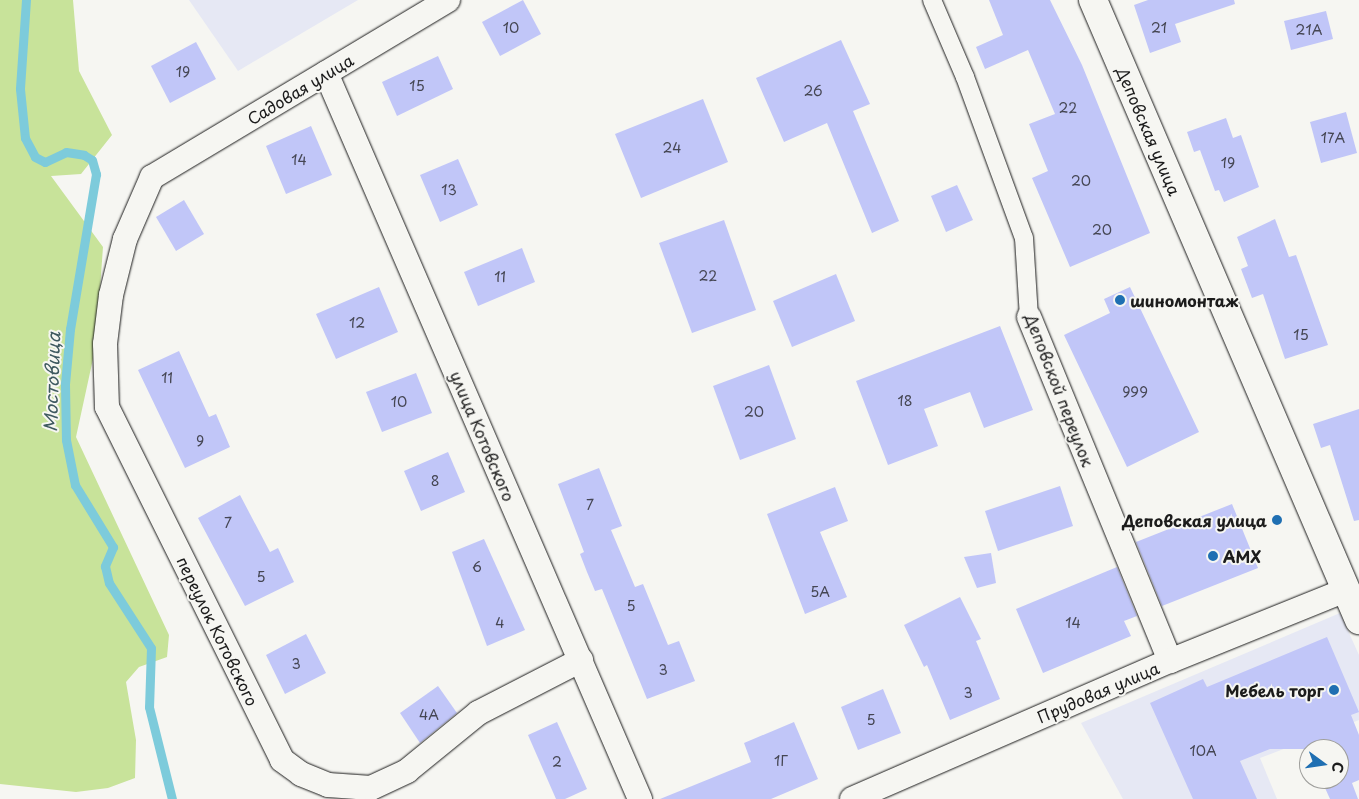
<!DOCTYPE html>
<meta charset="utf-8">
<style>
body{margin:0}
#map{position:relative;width:1359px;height:799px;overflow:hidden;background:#f6f6f2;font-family:"Playpen Sans",sans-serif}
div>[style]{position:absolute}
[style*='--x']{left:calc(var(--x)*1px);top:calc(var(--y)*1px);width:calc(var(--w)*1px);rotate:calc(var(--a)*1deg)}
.built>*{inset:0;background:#e6e8f4}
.green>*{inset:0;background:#c8e39a}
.stream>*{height:9px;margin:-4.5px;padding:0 4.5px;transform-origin:4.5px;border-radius:4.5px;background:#7dcbdb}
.building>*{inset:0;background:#c1c6f8}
.roads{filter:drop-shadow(0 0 1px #1c1c1c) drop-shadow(0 0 1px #1c1c1c)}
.pedestrian>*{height:18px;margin:-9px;padding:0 9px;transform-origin:9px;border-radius:9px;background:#f6f6f2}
.minor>*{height:24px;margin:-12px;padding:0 12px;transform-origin:12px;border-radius:12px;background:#f6f6f2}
.secondary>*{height:28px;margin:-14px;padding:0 14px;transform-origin:14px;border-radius:14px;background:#f6f6f2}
.dots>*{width:14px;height:14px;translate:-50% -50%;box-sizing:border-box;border:2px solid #f6f6f2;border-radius:50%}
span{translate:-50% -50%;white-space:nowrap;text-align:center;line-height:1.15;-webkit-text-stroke:4px #f6f6f2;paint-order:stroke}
.number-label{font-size:14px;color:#454653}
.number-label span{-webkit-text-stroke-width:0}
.street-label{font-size:16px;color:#1c1c1c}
.poi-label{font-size:16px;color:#1c1c1c;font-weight:700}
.left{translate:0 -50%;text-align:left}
.right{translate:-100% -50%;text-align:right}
.water-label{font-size:18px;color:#3e595f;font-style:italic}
.north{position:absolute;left:1299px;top:739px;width:50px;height:50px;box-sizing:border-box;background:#f6f6f2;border:1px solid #9f9f9c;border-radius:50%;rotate:104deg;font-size:14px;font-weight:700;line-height:20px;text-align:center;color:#1c1c1c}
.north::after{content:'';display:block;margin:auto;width:18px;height:22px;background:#1f6fb2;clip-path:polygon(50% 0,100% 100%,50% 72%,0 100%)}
</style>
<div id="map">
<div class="built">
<div style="clip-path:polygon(189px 0,358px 0,238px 71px)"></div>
<div style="clip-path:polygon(1340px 613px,1359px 655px,1359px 720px,1260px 758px,1277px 799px,1123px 799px,1081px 723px)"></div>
</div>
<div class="green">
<div style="clip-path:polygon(0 0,73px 0,79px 71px,112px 135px,81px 174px,51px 176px,103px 247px,96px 345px,76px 437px,169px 635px,167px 657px,139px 667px,126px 682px,136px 740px,135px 778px,108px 788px,76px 792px,0 784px)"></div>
</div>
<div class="stream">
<div style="--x:26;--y:0;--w:89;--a:93.9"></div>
<div style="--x:20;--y:89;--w:49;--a:84.2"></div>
<div style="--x:25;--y:138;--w:21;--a:62"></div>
<div style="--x:35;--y:157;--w:11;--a:27"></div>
<div style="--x:45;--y:162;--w:23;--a:-25"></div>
<div style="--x:66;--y:152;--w:18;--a:9"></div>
<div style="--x:84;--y:155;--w:9;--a:32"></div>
<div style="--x:92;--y:160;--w:15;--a:74"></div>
<div style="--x:96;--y:174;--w:157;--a:99.5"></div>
<div style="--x:70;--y:329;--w:55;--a:95.2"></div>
<div style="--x:65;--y:384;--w:56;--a:89"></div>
<div style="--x:66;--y:440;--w:46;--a:78.7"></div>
<div style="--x:75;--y:485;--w:73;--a:58.5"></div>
<div style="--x:113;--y:547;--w:21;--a:113"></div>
<div style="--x:105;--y:566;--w:17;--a:77"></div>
<div style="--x:109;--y:583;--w:77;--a:57.1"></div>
<div style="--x:151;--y:648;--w:59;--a:91.9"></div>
<div style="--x:149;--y:707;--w:95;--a:76"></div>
</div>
<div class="building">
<div style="clip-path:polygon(523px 0,541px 34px,500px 56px,482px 22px)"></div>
<div style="clip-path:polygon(989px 0,1050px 0,1082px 65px,1150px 233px,1070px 267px,1032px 178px,1048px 171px,1029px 124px,1055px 114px,1028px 50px,985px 69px,976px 47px,1003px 35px)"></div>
<div style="clip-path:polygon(1148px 0,1234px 0,1235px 4px,1175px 24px,1181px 42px,1150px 53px,1134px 5px)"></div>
<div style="clip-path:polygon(1326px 11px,1333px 39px,1291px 50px,1284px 21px)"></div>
<div style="clip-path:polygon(841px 40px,870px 104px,853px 111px,899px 221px,872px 233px,827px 123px,784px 142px,756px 78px)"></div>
<div style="clip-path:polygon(196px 42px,216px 79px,170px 103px,151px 66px)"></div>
<div style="clip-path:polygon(438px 56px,453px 89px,397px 116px,382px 82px)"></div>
<div style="clip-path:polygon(703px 99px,728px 162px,641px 198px,615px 134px)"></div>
<div style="clip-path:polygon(1346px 112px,1357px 153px,1321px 163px,1310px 122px)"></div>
<div style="clip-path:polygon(1226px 118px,1233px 138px,1241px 135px,1259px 187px,1224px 202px,1219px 190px,1215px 191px,1200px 150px,1194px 152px,1187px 132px)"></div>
<div style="clip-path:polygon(311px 126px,332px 175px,286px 194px,266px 146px)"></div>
<div style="clip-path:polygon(458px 159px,478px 205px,440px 222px,420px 175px)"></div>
<div style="clip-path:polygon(957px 185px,973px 220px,946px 232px,931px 196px)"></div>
<div style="clip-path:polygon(184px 200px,204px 234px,176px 251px,156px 217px)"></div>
<div style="clip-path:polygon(1275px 219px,1289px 257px,1296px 255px,1328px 345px,1285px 359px,1263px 294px,1252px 298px,1241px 269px,1248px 266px,1237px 237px)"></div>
<div style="clip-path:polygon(724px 220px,756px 310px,692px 333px,659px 243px)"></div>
<div style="clip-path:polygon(522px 248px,535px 282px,478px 306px,464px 272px)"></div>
<div style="clip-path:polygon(836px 274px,855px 321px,792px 347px,773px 301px)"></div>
<div style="clip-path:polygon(379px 287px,398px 332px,336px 359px,316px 314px)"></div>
<div style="clip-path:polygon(1130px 287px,1199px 432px,1127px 467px,1064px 335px,1110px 313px,1104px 299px)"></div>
<div style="clip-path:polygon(1000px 326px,1033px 410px,984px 428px,970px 392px,924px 409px,938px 446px,888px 465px,856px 381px)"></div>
<div style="clip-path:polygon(179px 351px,209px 417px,216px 414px,230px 447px,185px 468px,138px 370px)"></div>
<div style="clip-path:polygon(769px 365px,796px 439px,740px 460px,713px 386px)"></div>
<div style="clip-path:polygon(416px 373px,432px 413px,382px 432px,366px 392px)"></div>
<div style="clip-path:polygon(1359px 409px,1359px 520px,1354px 521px,1330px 445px,1321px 448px,1313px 424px)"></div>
<div style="clip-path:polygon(448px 452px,465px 492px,421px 511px,404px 471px)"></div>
<div style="clip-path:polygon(599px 468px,622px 526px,611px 530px,635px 587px,643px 584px,668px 645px,679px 641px,695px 681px,647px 699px,602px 589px,595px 591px,587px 572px,580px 554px,584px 552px,558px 484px)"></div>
<div style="clip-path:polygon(1060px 486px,1073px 526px,998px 551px,985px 511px)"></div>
<div style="clip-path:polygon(835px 487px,848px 521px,820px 532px,847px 597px,805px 614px,767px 514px)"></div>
<div style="clip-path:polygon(240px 495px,270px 552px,278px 548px,294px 582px,245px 606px,198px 518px)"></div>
<div style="clip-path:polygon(1232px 504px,1258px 568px,1162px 606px,1136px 542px)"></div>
<div style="clip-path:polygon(484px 539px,525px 630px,487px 646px,452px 552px)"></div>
<div style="clip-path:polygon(991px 553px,996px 583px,977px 588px,964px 557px)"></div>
<div style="clip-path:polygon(1117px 567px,1137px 616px,1124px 621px,1131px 636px,1043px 673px,1016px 609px)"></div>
<div style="clip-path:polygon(960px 597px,981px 639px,976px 641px,1000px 699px,950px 720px,927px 665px,924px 667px,904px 625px)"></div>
<div style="clip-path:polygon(306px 634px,326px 673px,285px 694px,266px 655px)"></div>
<div style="clip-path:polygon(1327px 637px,1359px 712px,1351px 715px,1359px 735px,1359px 780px,1352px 783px,1358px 799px,1330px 799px,1321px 779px,1339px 779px,1339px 749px,1270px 749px,1240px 761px,1257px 799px,1193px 799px,1150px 703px,1203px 679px,1207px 687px)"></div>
<div style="clip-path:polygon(438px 686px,457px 713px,420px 743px,400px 713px)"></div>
<div style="clip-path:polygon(883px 689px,901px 733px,858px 750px,841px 707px)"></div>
<div style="clip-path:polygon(557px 722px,587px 789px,565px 799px,556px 799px,528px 735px)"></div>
<div style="clip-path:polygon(794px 722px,818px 779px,771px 799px,660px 799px,751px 762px,744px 743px)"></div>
</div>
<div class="roads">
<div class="pedestrian">
<div style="--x:932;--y:0;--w:84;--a:66.8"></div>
<div style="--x:965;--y:77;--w:171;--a:69.9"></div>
<div style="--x:1024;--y:238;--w:79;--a:86.4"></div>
</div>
<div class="minor">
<div style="--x:448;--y:0;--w:345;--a:149.1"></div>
<div style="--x:152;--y:177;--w:68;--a:113.5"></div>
<div style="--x:125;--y:239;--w:58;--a:104"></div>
<div style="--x:111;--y:295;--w:49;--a:97"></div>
<div style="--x:105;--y:344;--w:63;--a:88.2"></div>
<div style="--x:107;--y:407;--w:394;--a:63.6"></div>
<div style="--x:282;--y:760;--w:24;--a:36"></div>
<div style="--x:301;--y:774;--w:29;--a:22"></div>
<div style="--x:328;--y:785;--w:43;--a:4"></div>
<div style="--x:371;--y:788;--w:40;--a:-25"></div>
<div style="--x:407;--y:771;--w:92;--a:-39.2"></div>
<div style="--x:478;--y:713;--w:116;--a:-27.2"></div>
<div style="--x:326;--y:73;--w:791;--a:66.61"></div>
<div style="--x:1029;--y:317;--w:372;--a:67.7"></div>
<div style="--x:852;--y:799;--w:347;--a:-23.5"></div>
<div style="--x:1170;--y:661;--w:190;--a:-22"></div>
</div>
<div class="secondary">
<div style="--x:1093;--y:0;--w:675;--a:66.78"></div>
</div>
</div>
<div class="dots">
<div style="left:1120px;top:300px;background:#1f6fb2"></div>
<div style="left:1277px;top:520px;background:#1f6fb2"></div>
<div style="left:1213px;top:556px;background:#1f6fb2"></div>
<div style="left:1334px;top:690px;background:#1f6fb2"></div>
</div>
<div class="number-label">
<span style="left:511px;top:28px">10</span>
<span style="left:1159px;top:28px">21</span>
<span style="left:1309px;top:30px">21А</span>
<span style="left:183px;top:72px">19</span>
<span style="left:417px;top:86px">15</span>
<span style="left:813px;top:91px">26</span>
<span style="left:1068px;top:108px">22</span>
<span style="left:1333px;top:138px">17А</span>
<span style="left:672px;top:148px">24</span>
<span style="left:299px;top:160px">14</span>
<span style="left:1228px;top:163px">19</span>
<span style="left:1081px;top:181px">20</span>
<span style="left:449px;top:190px">13</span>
<span style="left:1102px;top:230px">20</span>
<span style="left:708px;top:276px">22</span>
<span style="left:500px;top:277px">11</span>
<span style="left:357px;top:323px">12</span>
<span style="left:1301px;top:335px">15</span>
<span style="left:167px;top:378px">11</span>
<span style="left:1135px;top:392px">999</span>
<span style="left:905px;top:401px">18</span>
<span style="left:399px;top:402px">10</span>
<span style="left:754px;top:412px">20</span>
<span style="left:200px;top:441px">9</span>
<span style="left:435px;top:481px">8</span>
<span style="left:590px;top:505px">7</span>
<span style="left:228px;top:523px">7</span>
<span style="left:477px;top:567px">6</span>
<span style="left:261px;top:577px">5</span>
<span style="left:820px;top:592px">5А</span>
<span style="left:631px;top:606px">5</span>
<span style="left:500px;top:623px">4</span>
<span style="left:1073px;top:623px">14</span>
<span style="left:296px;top:664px">3</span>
<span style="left:663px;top:670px">3</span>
<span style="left:968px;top:693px">3</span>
<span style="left:429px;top:715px">4А</span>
<span style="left:871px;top:720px">5</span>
<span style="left:1203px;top:751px">10А</span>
<span style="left:781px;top:761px">1Г</span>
<span style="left:557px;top:762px">2</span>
</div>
<div class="street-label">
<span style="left:300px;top:89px;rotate:-31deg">Садовая улица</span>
<span style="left:1149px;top:131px;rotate:67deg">Деповская улица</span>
<span style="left:1060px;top:390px;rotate:69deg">Деповской переулок</span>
<span style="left:483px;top:436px;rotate:67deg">улица Котовского</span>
<span style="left:218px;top:631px;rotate:64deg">переулок Котовского</span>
<span style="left:1098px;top:692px;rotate:-23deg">Прудовая улица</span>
</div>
<div class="poi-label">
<span class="left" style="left:1130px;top:300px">шиномонтаж</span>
<span class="right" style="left:1267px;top:520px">Деповская улица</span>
<span class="left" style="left:1223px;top:556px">AMX</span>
<span class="right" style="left:1324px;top:690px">Мебель торг</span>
</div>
<div class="water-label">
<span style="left:52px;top:382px;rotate:-88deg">Мостовица</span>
</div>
<div class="north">С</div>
</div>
